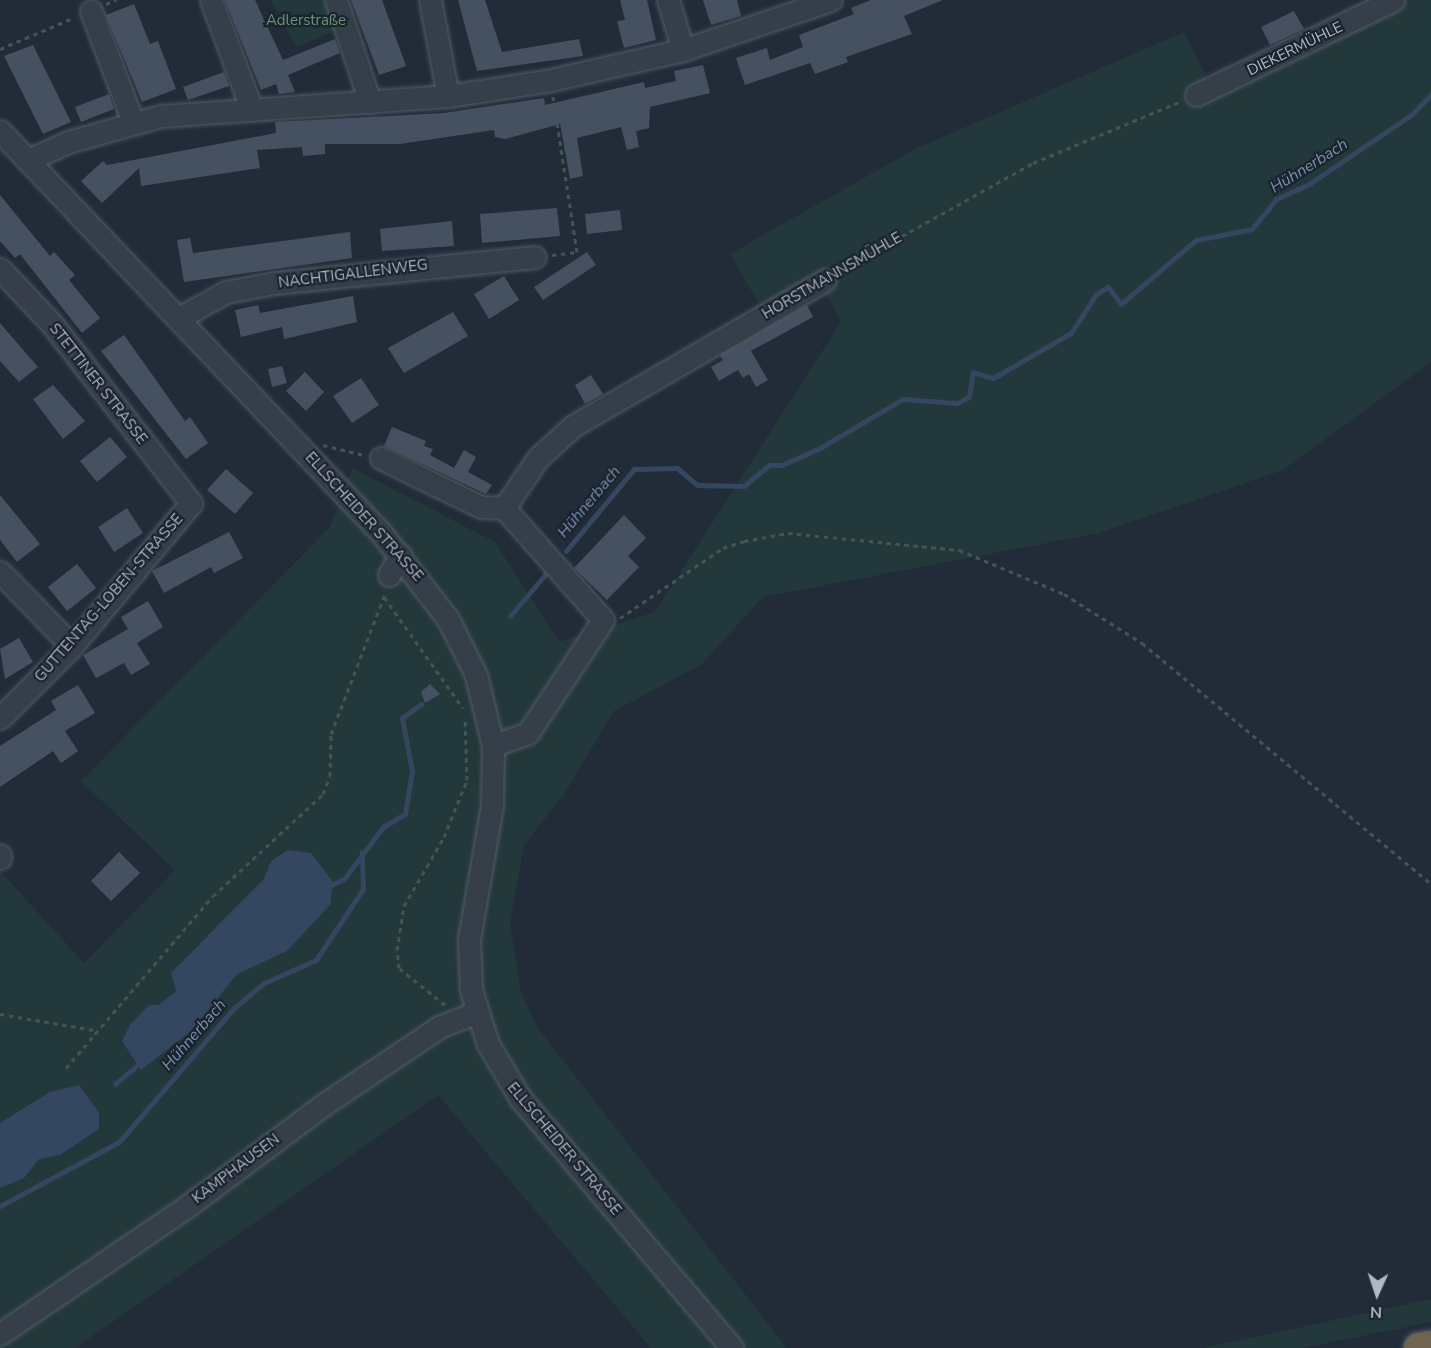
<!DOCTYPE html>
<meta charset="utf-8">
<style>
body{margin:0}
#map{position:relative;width:1431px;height:1348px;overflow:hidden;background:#222c39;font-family:"Nunito Sans",sans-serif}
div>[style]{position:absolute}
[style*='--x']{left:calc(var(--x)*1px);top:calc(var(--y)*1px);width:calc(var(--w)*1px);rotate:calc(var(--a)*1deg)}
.green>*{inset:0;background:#23383a}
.water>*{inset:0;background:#354760}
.stream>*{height:5px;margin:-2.5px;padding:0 2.5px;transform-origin:2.5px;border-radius:2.5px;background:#354760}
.building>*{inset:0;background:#455161}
.path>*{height:3px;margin-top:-1.5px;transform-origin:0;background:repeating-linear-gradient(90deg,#415557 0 4.5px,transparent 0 9px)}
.roads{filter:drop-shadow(0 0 2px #535b67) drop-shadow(0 0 2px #535b67)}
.minor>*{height:21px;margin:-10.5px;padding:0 10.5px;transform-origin:10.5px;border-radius:10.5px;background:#353e49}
.highway>*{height:30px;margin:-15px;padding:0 15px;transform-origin:15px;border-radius:15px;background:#6f6452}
span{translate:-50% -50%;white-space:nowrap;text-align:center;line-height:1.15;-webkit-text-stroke:4.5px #1b232e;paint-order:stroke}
.park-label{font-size:15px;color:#679672}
.street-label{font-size:15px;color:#b0b8c6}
.water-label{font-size:16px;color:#788fad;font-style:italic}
.north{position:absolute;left:1347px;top:1264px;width:60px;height:60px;-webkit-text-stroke:4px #1b232e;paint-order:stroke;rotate:183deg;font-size:16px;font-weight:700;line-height:24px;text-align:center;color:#b0b8c6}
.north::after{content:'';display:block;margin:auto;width:21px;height:27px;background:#b0b8c6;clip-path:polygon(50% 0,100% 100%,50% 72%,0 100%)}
</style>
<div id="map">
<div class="green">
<div style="clip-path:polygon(271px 0,330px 0,339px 29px,296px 47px)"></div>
<div style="clip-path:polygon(1364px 0,1431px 0,1431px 362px,1283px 470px,1099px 533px,763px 597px,702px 664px,614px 711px,565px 793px,524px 845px,510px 923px,521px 992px,537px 1027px,787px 1348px,651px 1348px,438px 1095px,75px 1348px,0 1348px,0 871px,84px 963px,175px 870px,81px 781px,330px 527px,352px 468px,495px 542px,559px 642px,655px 612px,841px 322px,816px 274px,759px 304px,730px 254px,913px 150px,1184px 32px,1210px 84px,1368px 6px)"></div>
<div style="clip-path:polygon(1431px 1299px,1431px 1322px,1303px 1348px,1204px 1348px)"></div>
</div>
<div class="water">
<div style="clip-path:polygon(288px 850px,311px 853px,333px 882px,330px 905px,287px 951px,237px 974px,191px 1031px,141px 1070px,122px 1041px,130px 1025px,149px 1005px,159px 1005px,176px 991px,171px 973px,264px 879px,271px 861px)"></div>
<div style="clip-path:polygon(79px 1085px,99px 1113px,99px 1129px,60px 1155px,39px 1159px,24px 1178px,0 1188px,0 1123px,50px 1092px)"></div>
</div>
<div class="stream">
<div style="--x:566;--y:551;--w:107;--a:-50.3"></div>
<div style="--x:634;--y:469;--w:43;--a:-1.3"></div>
<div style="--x:677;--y:468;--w:26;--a:40"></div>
<div style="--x:697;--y:485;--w:47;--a:1.2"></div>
<div style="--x:744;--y:486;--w:33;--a:-40"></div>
<div style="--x:769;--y:465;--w:13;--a:0"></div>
<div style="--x:782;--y:465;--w:42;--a:-24.1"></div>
<div style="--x:820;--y:448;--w:96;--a:-30.6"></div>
<div style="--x:903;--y:399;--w:54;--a:4.2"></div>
<div style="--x:957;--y:403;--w:13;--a:-27"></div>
<div style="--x:969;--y:397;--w:25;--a:-81"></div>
<div style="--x:973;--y:372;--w:21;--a:17"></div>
<div style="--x:993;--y:378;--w:90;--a:-30"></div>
<div style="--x:1071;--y:333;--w:46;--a:-57.3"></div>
<div style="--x:1096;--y:294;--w:14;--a:-30"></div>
<div style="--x:1108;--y:287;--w:21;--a:53"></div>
<div style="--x:1121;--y:304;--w:99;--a:-40.5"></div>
<div style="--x:1196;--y:240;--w:57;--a:-11.1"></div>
<div style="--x:1252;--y:229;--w:38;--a:-51"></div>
<div style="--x:1276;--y:199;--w:36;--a:-24"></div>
<div style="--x:1309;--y:184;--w:123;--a:-34.1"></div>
<div style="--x:1411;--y:115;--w:29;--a:-46"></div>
<div style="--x:510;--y:616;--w:60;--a:-49.7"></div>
<div style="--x:329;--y:886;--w:17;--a:-25"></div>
<div style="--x:344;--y:879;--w:65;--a:-53.1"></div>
<div style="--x:383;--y:827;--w:26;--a:-31"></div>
<div style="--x:405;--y:814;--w:44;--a:-80.8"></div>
<div style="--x:412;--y:771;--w:54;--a:-100.7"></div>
<div style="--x:402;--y:718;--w:24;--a:-36"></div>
<div style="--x:115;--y:1084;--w:34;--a:-40"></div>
<div style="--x:0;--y:1206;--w:135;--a:-28.3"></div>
<div style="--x:119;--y:1142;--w:177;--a:-49.4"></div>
<div style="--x:234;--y:1008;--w:39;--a:-40"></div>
<div style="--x:264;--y:983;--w:57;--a:-23.9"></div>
<div style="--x:316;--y:960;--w:85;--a:-56.5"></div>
<div style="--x:363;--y:889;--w:37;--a:-92"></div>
</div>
<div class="building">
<div style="clip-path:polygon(225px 0,255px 0,283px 60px,335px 39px,340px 53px,288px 75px,295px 92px,279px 94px,276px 84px,261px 90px)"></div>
<div style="clip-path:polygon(351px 0,382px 0,406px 66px,379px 75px)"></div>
<div style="clip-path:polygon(458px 0,485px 0,502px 52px,579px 39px,583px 56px,477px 71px)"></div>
<div style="clip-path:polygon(620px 0,647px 0,656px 40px,624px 48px,617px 21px,625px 20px)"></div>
<div style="clip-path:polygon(703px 0,737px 0,741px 16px,711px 25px)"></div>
<div style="clip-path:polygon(871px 0,943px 0,904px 16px,912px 34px,846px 57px,848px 62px,815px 74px,810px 63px,745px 85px,736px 58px,767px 48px,770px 60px,803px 47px,799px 35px,854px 14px,851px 8px)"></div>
<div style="clip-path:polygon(134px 4px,150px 44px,158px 41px,176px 89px,142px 102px,106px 15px)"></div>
<div style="clip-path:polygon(1294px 11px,1304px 29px,1270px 45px,1261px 27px)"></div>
<div style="clip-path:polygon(33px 45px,71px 122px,43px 134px,4px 56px)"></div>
<div style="clip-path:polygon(703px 65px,710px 93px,650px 107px,649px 128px,636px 131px,639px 147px,627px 150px,621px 127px,577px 138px,583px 176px,570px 179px,560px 124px,505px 139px,495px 137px,494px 130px,400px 144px,325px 144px,325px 154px,303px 156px,302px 147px,257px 150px,260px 168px,141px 186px,139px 168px,102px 203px,81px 181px,103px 161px,107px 165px,276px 133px,275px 122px,444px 113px,544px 98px,545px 105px,644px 82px,645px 88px,676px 81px,674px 71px)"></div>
<div style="clip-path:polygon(224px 72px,229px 86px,188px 100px,183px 87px)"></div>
<div style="clip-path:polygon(109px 94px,114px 109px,81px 122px,75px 107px)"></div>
<div style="clip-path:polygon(0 195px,50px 256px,54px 252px,75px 275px,69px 280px,100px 318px,82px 333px,20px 254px,15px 258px,0 241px)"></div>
<div style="clip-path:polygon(557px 208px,560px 236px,482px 243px,480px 214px)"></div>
<div style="clip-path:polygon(620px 210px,622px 230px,587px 234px,585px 214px)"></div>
<div style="clip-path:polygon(452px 221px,454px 246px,382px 251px,380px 229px)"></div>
<div style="clip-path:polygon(350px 232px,352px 258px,184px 282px,177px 240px,190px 238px,193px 253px)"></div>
<div style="clip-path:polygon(587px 252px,596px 265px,543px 300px,534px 287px)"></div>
<div style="clip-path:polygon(504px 276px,519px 300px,489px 319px,474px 294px)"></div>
<div style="clip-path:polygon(353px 296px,357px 322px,284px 339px,282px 327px,241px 337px,235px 310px,258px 305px,260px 313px)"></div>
<div style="clip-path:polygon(807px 305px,813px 317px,751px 351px,768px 380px,756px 387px,749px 374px,743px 378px,738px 370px,719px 381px,711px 367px,723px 360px,720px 355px)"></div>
<div style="clip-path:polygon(453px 312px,468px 336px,404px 373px,388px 348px)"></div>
<div style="clip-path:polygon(0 323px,38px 367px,19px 382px,0 361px)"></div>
<div style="clip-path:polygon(124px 335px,185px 421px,190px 417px,208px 443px,186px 459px,101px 351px)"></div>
<div style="clip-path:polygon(282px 366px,287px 383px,272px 387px,268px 369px)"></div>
<div style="clip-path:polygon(305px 372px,324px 392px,306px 411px,286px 391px)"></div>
<div style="clip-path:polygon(591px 375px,603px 394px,585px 404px,575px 385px)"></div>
<div style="clip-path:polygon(361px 378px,379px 405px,352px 423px,333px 396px)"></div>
<div style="clip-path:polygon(53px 385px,85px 421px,63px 439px,33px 399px)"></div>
<div style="clip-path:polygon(392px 427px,426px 441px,424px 446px,433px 449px,430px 455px,454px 468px,464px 450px,476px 457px,468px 472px,492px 485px,486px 494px,384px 446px)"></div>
<div style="clip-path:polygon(110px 437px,127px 457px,97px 482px,80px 461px)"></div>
<div style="clip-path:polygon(226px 469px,253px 493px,235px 514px,207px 490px)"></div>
<div style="clip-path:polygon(0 495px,40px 544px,17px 562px,0 540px)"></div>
<div style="clip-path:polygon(127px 508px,143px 533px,114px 552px,98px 527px)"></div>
<div style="clip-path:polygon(624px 515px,646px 538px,628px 556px,639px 567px,607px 600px,574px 568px)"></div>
<div style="clip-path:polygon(229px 532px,243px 558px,214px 573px,211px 567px,164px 593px,152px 571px)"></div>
<div style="clip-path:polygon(77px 564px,96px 588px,67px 611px,48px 587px)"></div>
<div style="clip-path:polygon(148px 601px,163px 627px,137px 643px,150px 664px,131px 675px,124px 663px,96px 678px,83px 655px,128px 629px,121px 617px)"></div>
<div style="clip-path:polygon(19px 638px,33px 662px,5px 679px,0 649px)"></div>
<div style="clip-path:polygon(430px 684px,440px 694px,425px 703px,421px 692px)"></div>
<div style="clip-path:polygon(78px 685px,95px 713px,65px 731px,78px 751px,61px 763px,53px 751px,0 787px,0 746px,56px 710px,51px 701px)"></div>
<div style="clip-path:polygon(119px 852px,140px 873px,111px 901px,91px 881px)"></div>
</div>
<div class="path">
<div style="--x:106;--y:4;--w:11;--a:-22"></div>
<div style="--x:0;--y:49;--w:79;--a:-23"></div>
<div style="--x:552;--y:255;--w:25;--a:-7"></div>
<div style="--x:577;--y:252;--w:157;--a:-98.8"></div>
<div style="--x:839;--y:271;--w:222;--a:-29.1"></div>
<div style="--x:1033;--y:163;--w:158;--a:-22.7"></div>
<div style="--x:323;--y:445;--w:42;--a:13.7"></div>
<div style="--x:384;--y:597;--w:136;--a:54.6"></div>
<div style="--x:620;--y:618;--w:125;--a:-34.2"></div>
<div style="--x:723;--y:548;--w:22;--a:-18"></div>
<div style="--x:744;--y:541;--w:45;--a:-10.3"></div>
<div style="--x:788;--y:533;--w:172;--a:5.7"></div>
<div style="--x:959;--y:550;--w:114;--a:22.7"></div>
<div style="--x:1064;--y:594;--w:92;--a:32.1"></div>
<div style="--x:1142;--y:643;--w:376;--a:39.8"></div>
<div style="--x:445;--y:1005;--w:59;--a:-141.2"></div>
<div style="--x:399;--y:968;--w:18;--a:-96"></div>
<div style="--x:397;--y:950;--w:45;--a:-81"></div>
<div style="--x:404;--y:906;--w:80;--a:-59.9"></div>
<div style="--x:444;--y:837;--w:61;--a:-68"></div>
<div style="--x:467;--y:780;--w:63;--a:-91.8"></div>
<div style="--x:0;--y:1014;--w:95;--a:9.7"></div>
<div style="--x:66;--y:1068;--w:226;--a:-49.5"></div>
<div style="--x:213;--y:896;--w:150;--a:-42.8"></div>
<div style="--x:323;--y:794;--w:19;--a:-69"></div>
<div style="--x:330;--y:776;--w:42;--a:-88.6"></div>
<div style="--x:331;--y:734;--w:150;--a:-68.9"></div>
</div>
<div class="roads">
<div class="minor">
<div style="--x:211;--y:0;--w:117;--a:69.6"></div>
<div style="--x:336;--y:0;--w:108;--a:71.6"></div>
<div style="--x:430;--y:0;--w:98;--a:79.4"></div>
<div style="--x:668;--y:0;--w:52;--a:73.3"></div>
<div style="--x:91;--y:11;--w:119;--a:69.3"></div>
<div style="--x:1196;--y:95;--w:219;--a:-25.7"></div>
<div style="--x:0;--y:131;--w:555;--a:46.53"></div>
<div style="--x:382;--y:534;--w:108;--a:52.2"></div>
<div style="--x:448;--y:619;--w:63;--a:63.4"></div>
<div style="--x:476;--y:675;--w:73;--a:76.5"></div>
<div style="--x:493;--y:746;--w:59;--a:91"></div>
<div style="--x:492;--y:805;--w:136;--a:99.7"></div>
<div style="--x:469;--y:939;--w:51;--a:87.8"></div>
<div style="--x:471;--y:990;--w:57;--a:72.5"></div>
<div style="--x:488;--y:1044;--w:63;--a:59.3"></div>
<div style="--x:520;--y:1098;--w:328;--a:49.7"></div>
<div style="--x:28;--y:160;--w:44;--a:-24.2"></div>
<div style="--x:68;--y:142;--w:97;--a:-15.6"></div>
<div style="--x:161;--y:116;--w:288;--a:-4"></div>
<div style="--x:448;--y:96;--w:104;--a:-8.8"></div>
<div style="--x:551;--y:80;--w:135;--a:-12.8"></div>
<div style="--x:683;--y:50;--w:156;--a:-18.7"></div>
<div style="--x:0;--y:269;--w:76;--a:46.6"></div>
<div style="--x:52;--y:324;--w:227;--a:52.2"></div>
<div style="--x:191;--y:503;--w:186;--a:129.8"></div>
<div style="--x:72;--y:646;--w:102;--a:135"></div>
<div style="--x:179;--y:318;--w:54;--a:-29"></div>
<div style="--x:226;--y:292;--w:49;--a:-10.6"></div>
<div style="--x:274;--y:283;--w:262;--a:-5.7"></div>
<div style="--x:381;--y:458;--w:111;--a:26.1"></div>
<div style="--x:481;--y:507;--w:23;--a:2"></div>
<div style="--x:504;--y:508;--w:149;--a:48.5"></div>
<div style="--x:603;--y:620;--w:136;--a:123.6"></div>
<div style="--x:528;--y:733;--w:37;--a:160"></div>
<div style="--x:504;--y:508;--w:60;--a:-55.8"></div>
<div style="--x:538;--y:458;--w:47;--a:-42.4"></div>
<div style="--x:573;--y:426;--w:291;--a:-30.1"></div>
<div style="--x:0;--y:572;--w:103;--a:45.8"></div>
<div style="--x:389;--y:575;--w:23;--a:-59"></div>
<div style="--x:0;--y:855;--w:3;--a:90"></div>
<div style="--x:0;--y:1334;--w:229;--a:-34.3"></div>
<div style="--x:189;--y:1205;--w:167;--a:-36.7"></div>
<div style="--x:323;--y:1105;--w:140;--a:-33.9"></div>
<div style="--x:439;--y:1027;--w:41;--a:-21.5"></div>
</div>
<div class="highway">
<div style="--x:1419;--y:1348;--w:12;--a:-9"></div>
</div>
</div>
<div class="park-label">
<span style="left:306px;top:21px">Adlerstraße</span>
</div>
<div class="street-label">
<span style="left:1295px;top:49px;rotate:-26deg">DIEKERMÜHLE</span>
<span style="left:353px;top:274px;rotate:-7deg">NACHTIGALLENWEG</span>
<span style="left:832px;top:276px;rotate:-30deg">HORSTMANNSMÜHLE</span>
<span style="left:98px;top:384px;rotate:52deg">STETTINER STRASSE</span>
<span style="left:364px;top:517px;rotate:48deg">ELLSCHEIDER STRASSE</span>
<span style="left:109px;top:598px;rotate:-49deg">GUTTENTAG-LOBEN-STRASSE</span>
<span style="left:564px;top:1149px;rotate:50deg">ELLSCHEIDER STRASSE</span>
<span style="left:236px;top:1169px;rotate:-37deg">KAMPHAUSEN</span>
</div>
<div class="water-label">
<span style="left:1309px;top:166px;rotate:-32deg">Hühnerbach</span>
<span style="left:589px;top:502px;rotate:-50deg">Hühnerbach</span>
<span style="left:194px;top:1035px;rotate:-49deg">Hühnerbach</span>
</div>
<div class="north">N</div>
</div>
